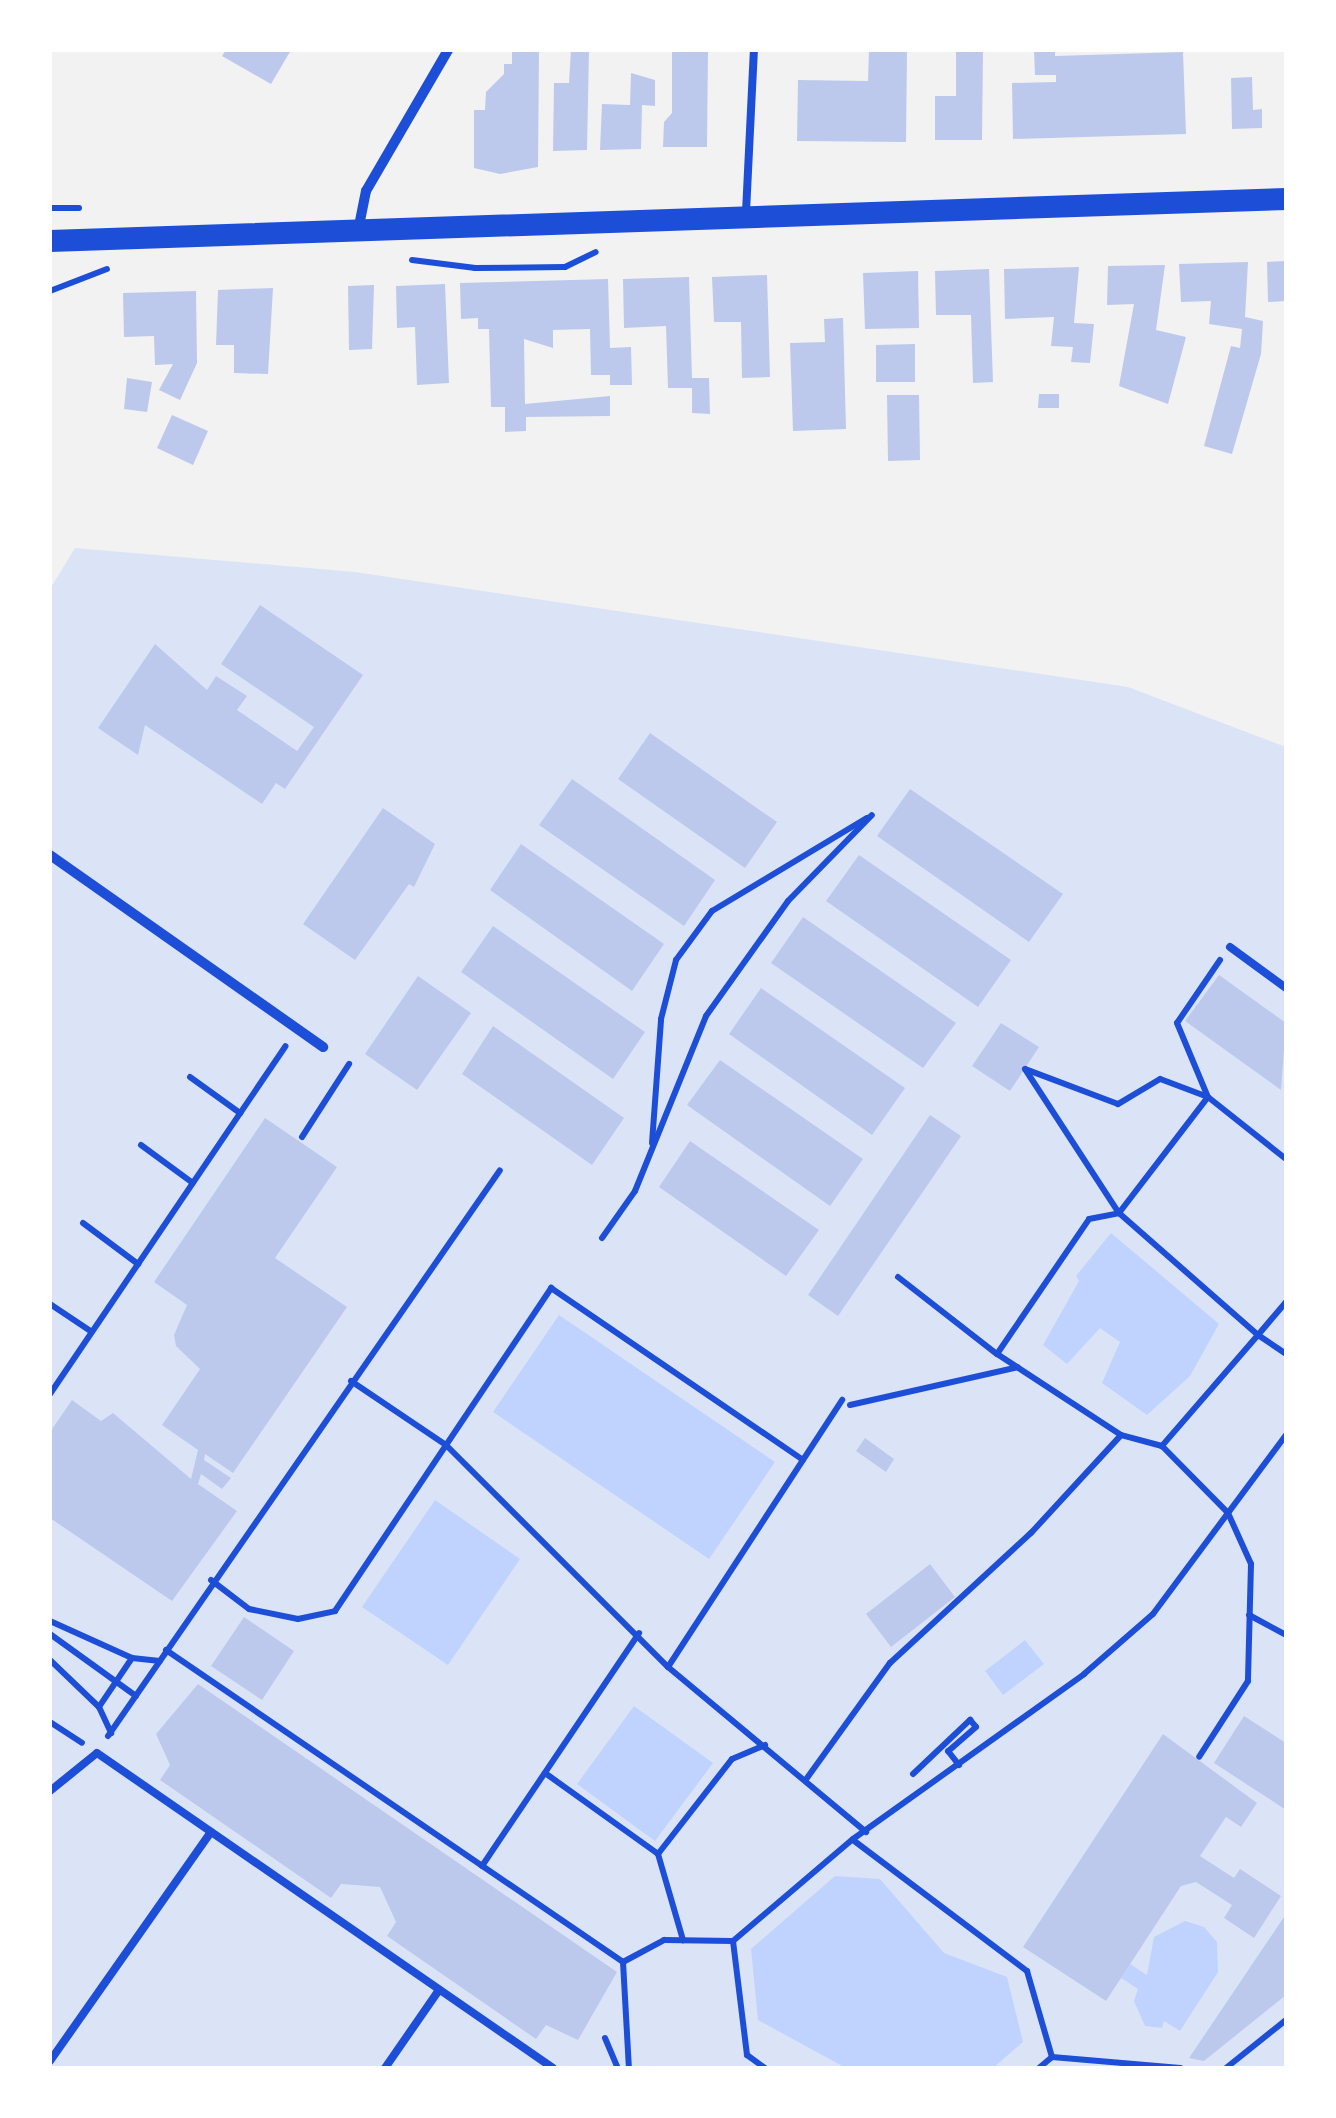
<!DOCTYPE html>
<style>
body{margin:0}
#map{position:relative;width:1336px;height:2118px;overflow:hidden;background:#f2f2f2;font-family:"Nunito Sans",sans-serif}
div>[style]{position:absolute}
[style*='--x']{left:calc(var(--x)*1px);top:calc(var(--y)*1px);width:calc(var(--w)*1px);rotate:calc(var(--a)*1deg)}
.green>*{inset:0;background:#dbe4f7}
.water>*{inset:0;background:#bfd3fe}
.building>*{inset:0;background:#bdc9ec}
.path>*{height:6px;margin:-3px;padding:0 3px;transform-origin:3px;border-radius:3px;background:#1d4ed8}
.service>*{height:8px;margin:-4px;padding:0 4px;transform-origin:4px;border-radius:4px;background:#1d4ed8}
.minor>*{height:10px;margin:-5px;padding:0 5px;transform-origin:5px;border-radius:5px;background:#1d4ed8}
.primary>*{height:22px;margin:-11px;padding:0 11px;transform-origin:11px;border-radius:11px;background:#1d4ed8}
span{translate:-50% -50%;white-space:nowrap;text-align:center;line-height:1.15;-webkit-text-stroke:8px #fff;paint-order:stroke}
.frame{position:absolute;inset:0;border:52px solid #fff;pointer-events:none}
</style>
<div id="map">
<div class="green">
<div style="clip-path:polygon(75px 548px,355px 572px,1128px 687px,1286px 747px,1286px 2068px,50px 2068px,50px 589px)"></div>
</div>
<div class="water">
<div style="clip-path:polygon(1111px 1233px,1219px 1324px,1190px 1376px,1147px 1415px,1102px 1383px,1120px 1342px,1100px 1328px,1067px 1364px,1043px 1345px,1079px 1281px,1076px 1276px)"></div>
<div style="clip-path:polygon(559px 1315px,775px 1462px,709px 1559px,493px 1412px)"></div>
<div style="clip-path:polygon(435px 1500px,520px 1559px,448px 1665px,362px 1607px)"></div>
<div style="clip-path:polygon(1025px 1640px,1044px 1664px,1003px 1695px,985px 1671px)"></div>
<div style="clip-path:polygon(634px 1706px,713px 1763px,655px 1841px,577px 1784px)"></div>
<div style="clip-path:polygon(835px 1876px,880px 1879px,944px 1953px,1007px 1977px,1023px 2042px,993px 2068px,846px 2068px,758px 2020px,751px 1949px)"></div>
<div style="clip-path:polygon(1185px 1921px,1204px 1927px,1217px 1942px,1218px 1972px,1180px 2031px,1164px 2021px,1162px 2028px,1145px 2026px,1134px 2001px,1138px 1989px,1121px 1978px,1130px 1964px,1147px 1975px,1154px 1937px)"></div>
</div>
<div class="building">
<div style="clip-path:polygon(226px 50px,291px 50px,271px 84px,222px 56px)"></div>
<div style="clip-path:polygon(512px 50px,539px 50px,538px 167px,500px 174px,474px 168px,474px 110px,485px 110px,486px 92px,504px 74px,504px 64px,512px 64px)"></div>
<div style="clip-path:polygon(571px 50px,589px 50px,587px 150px,553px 151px,554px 83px,569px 83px)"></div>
<div style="clip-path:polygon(672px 50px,708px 50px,707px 147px,663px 147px,664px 122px,672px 113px)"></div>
<div style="clip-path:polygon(869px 50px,907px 50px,906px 142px,797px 141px,798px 80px,868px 81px)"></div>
<div style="clip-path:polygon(956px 50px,983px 50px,982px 140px,935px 140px,935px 96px,956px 96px)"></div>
<div style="clip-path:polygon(1034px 50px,1055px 50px,1055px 56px,1183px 52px,1186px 134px,1013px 139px,1012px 83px,1056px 82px,1056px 75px,1035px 75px)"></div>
<div style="clip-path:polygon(631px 73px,655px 80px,655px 106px,642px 105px,641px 149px,600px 150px,602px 104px,630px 105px)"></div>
<div style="clip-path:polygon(1252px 77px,1253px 110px,1262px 109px,1262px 128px,1232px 129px,1231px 78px)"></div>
<div style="clip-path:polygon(1286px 261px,1286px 301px,1268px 302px,1267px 262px)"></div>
<div style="clip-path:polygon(1248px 262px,1245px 317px,1263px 321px,1261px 354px,1232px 454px,1204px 446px,1231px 346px,1240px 348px,1242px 329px,1209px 324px,1211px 301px,1181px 302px,1179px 264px)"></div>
<div style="clip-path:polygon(1165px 265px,1156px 330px,1186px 337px,1168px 404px,1119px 386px,1134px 304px,1107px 305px,1108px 266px)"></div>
<div style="clip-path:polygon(1079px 267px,1074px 323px,1094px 324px,1090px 363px,1071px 362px,1073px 347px,1051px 346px,1054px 317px,1005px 319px,1004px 269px)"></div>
<div style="clip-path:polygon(989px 269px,993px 382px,973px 383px,971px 315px,936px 315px,935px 271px)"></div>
<div style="clip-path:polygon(918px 271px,919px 328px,865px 329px,863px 273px)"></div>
<div style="clip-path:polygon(767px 275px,770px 377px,742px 378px,741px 322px,714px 322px,712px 277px)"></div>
<div style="clip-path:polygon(689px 277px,692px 378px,709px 378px,710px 414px,692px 413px,692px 388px,668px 388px,666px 326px,624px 328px,623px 279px)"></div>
<div style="clip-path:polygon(608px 279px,610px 348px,631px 347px,632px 385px,610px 385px,610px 375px,591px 375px,590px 329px,553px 330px,553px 348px,524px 339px,525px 404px,610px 396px,610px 416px,526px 417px,526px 431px,505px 432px,505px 407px,491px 407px,489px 329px,478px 329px,478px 318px,461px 319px,460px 283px)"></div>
<div style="clip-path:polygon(445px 284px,449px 383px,417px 385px,415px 327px,397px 328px,396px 286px)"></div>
<div style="clip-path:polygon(374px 285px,372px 349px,349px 350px,348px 286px)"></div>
<div style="clip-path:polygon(273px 288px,268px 374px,234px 373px,234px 345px,216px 345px,218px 290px)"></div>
<div style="clip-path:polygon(196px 291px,197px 363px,180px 400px,159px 390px,173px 364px,155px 365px,154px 336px,124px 337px,123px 293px)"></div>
<div style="clip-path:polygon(843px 318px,846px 429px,793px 431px,790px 343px,825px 342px,824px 319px)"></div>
<div style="clip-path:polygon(915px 344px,915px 382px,876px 382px,876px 345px)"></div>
<div style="clip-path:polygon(127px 378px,152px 382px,147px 412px,124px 409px)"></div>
<div style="clip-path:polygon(1039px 394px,1059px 394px,1059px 408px,1038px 408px)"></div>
<div style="clip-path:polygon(887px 395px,919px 395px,920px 460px,888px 461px)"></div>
<div style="clip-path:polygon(172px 415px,208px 431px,193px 465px,157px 448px)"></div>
<div style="clip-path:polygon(260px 605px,363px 675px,285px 789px,276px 783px,262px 804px,145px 725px,138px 755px,98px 728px,155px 644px,207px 690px,216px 676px,247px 696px,237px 710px,297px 751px,314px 727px,221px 664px)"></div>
<div style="clip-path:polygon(650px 733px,777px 822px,745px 868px,618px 779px)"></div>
<div style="clip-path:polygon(572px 779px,715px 880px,684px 926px,539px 825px)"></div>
<div style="clip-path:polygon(910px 789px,1063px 894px,1029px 942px,877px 836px)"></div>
<div style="clip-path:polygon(383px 808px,435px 844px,414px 887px,409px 884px,355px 960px,303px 924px)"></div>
<div style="clip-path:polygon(521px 844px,664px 944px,632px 991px,490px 890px)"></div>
<div style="clip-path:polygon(859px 855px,1011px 960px,978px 1007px,826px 901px)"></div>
<div style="clip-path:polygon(803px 917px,956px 1023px,923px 1068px,771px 963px)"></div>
<div style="clip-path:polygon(493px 926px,645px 1032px,613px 1079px,461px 972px)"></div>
<div style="clip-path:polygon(1219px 975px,1286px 1023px,1281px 1090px,1185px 1021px)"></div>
<div style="clip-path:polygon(418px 976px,471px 1013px,417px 1090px,365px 1054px)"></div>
<div style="clip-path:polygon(761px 988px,905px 1088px,872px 1135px,729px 1034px)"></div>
<div style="clip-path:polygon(1001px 1023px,1039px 1047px,1010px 1091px,972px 1066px)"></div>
<div style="clip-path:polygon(493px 1026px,624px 1118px,592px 1165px,462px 1074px)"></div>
<div style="clip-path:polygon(720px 1060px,863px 1159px,830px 1206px,687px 1105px)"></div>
<div style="clip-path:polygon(930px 1115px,961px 1136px,838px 1316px,808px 1295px)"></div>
<div style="clip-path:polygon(265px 1118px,337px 1167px,275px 1258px,347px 1307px,233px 1473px,205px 1454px,204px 1460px,231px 1478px,222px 1489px,201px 1474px,198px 1484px,237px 1511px,172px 1601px,50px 1518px,50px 1432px,72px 1400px,101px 1421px,113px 1413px,191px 1479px,198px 1450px,162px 1425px,200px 1369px,176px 1346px,174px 1335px,187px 1305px,154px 1282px)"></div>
<div style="clip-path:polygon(690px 1141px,819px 1230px,786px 1276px,659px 1187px)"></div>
<div style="clip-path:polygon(865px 1438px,894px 1459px,886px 1472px,856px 1451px)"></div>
<div style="clip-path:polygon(930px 1564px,955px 1597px,891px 1647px,866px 1614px)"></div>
<div style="clip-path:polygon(244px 1617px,294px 1651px,262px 1700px,211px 1666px)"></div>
<div style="clip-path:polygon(198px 1684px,617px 1972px,578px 2040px,546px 2025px,536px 2039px,387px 1936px,396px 1922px,380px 1887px,341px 1884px,331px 1898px,160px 1780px,170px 1765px,156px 1734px)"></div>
<div style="clip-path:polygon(1244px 1716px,1286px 1743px,1286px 1810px,1214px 1763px)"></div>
<div style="clip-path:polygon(1163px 1734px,1257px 1803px,1241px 1827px,1226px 1817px,1200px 1856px,1234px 1878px,1240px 1869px,1281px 1896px,1254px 1938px,1224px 1918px,1232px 1905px,1196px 1882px,1181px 1886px,1106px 2001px,1023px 1947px)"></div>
<div style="clip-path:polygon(1286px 1914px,1286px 1995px,1204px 2061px,1189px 2058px)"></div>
</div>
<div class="path">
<div style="--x:50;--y:208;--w:29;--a:0"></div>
<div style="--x:412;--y:260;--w:64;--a:7.2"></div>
<div style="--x:475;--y:268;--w:90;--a:-0.6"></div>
<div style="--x:565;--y:267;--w:34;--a:-26"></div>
<div style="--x:50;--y:291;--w:61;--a:-21.1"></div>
<div style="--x:1220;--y:960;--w:76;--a:124.3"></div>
<div style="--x:1177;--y:1023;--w:80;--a:67.3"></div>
<div style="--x:1208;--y:1097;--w:100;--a:38.5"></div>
<div style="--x:190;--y:1077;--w:62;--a:35.8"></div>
<div style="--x:302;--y:1137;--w:87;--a:-57.2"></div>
<div style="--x:652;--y:1143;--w:124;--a:-85.8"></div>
<div style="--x:661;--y:1019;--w:61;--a:-75.7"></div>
<div style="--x:676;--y:960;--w:61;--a:-53.7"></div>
<div style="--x:712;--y:911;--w:181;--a:-31"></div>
<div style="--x:141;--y:1145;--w:64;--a:36.2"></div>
<div style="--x:83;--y:1223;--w:69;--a:36.7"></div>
<div style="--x:602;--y:1238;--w:57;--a:-54.9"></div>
<div style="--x:635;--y:1191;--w:189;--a:-67.9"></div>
<div style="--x:706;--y:1016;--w:141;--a:-54.5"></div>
<div style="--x:788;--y:901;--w:120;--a:-45.7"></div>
<div style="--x:898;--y:1277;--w:125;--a:37.9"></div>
<div style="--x:1286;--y:1302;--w:43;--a:130.3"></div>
<div style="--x:1258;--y:1335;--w:147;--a:130.9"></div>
<div style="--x:1162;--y:1446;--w:42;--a:-165"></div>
<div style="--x:1121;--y:1435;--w:148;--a:-146.8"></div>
<div style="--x:997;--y:1354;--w:163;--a:-55.7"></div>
<div style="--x:1089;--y:1219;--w:31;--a:-11"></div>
<div style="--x:1119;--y:1213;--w:146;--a:-52.5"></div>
<div style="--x:1208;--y:1097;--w:51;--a:-159.4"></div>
<div style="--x:1160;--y:1079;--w:49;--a:149.2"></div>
<div style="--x:1118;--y:1104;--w:99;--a:-159.4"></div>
<div style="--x:1025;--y:1069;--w:172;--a:56.9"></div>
<div style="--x:1119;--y:1213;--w:185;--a:41.3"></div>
<div style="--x:1258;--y:1335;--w:34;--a:34"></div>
<div style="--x:50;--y:1304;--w:50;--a:33.7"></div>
<div style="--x:351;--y:1381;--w:115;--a:34"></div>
<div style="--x:446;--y:1445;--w:314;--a:45"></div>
<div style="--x:668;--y:1667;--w:258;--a:39.8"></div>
<div style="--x:50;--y:1394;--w:420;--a:-55.9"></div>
<div style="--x:850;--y:1405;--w:172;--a:-12.7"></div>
<div style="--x:1162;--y:1446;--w:94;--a:45.4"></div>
<div style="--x:1228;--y:1513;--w:56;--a:65.7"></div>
<div style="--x:1251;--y:1564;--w:117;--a:91.5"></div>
<div style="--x:1248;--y:1681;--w:90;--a:122.8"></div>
<div style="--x:211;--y:1580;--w:48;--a:37.3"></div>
<div style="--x:249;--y:1609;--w:50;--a:11.5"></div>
<div style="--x:298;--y:1619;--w:38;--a:-12"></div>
<div style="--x:335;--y:1611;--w:389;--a:-56.2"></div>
<div style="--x:551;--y:1288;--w:305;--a:34.3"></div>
<div style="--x:1249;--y:1615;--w:42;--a:28.4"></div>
<div style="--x:50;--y:1621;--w:90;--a:24.3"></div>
<div style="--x:132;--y:1658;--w:59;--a:124"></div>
<div style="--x:99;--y:1707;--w:68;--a:-136.2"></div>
<div style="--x:50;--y:1634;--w:106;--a:35.8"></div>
<div style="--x:166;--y:1650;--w:553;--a:34.32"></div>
<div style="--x:623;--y:1962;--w:106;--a:86.8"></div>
<div style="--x:132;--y:1658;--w:28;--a:6"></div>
<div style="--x:668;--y:1667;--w:319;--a:-56.9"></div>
<div style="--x:99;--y:1707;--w:29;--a:65"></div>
<div style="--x:50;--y:1722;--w:38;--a:33"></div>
<div style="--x:108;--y:1736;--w:688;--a:-55.29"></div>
<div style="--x:545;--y:1773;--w:139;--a:35.6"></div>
<div style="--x:658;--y:1854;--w:90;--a:73.8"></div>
<div style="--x:913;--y:1774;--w:79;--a:-43.5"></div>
<div style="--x:970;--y:1720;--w:9;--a:49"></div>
<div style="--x:976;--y:1727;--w:37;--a:139"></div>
<div style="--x:948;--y:1751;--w:18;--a:52"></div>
<div style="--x:807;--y:1778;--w:142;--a:-54.2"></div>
<div style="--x:890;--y:1663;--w:192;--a:-42.7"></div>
<div style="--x:1031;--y:1533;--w:133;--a:-47.4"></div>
<div style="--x:853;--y:1840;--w:218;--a:37"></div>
<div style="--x:1027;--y:1971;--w:90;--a:73.8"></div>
<div style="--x:1052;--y:2057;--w:17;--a:140"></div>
<div style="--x:658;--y:1854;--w:120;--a:-52.1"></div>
<div style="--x:732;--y:1759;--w:36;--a:-23"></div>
<div style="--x:482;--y:1866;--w:281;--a:-56"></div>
<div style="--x:733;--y:1941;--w:115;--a:83"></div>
<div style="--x:747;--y:2055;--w:22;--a:36"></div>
<div style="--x:623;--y:1962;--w:47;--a:-28.2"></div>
<div style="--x:664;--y:1940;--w:69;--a:0.8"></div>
<div style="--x:733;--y:1941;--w:157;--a:-40.4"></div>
<div style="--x:853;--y:1839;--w:284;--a:-35.5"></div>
<div style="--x:1084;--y:1674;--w:91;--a:-41"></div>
<div style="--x:1153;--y:1614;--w:223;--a:-53.4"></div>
<div style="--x:605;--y:2038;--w:33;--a:67"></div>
<div style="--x:1052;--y:2057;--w:129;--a:4.9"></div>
<div style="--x:1226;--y:2068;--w:77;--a:-38.7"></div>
</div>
<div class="service">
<div style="--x:746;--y:212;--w:162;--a:-87.2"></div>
<div style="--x:1230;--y:947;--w:69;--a:36.2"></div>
<div style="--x:50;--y:1791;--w:60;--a:-39"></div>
<div style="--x:97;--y:1753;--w:554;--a:34.64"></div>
<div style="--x:50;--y:2061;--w:280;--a:-54.9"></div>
<div style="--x:385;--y:2068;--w:95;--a:-55.3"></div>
</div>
<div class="minor">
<div style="--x:358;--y:231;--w:41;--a:-78.7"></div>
<div style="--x:366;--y:191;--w:163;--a:-59.8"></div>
<div style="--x:50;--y:855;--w:334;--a:35.1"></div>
</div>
<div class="primary">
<div style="--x:50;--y:241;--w:1237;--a:-1.95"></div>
</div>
<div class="frame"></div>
</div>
